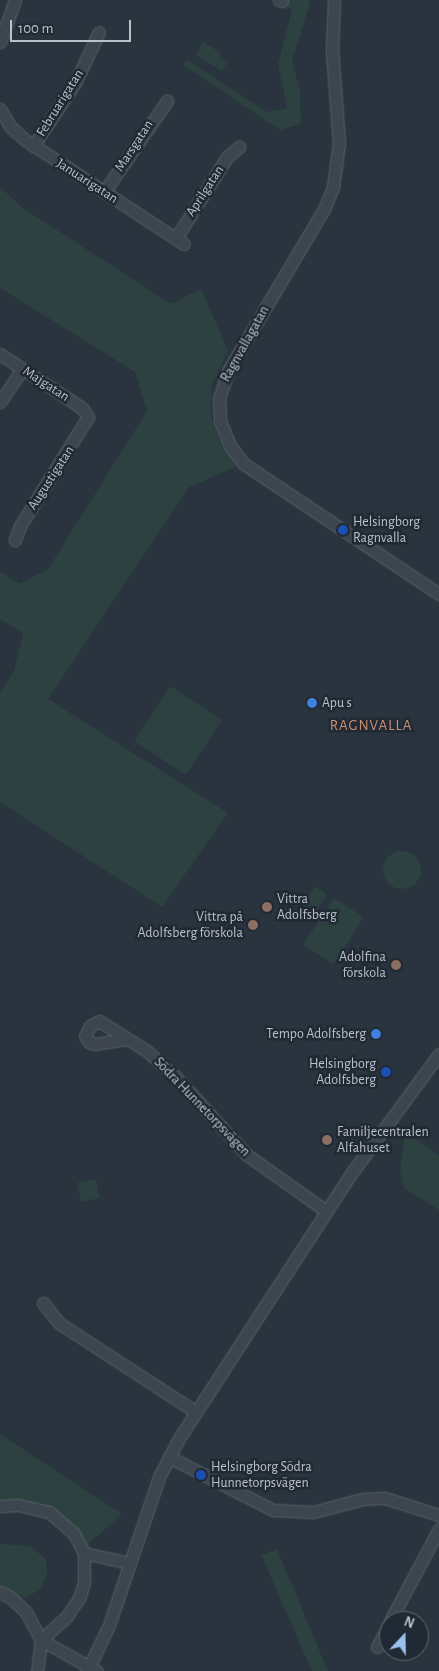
<!DOCTYPE html>
<meta charset="utf-8">
<style>
body{margin:0}
#map{position:relative;width:439px;height:1671px;overflow:hidden;background:#29343e;font-family:"Alegreya Sans",sans-serif}
div>[style]{position:absolute}
[style*='--x']{left:calc(var(--x)*1px);top:calc(var(--y)*1px);width:calc(var(--w)*1px);rotate:calc(var(--a)*1deg)}
.green>*{inset:0;background:#2c4140}
.round{border-radius:50%}
.roads{filter:drop-shadow(0 0 1px #5a636c) drop-shadow(0 0 1px #5a636c)}
.minor>*{height:11px;margin:-5.5px;padding:0 5.5px;transform-origin:5.5px;border-radius:5.5px;background:#3d454e}
.dots>*{width:14px;height:14px;translate:-50% -50%;box-sizing:border-box;border:2px solid #212a34;border-radius:50%}
span{translate:-50% -50%;white-space:nowrap;text-align:center;line-height:1.15;-webkit-text-stroke:5px #212a34;paint-order:stroke}
.street-label{font-size:14px;color:#b9c1c9}
.poi-label{font-size:14px;color:#b9c1c9}
.left{translate:0 -50%;text-align:left}
.right{translate:-100% -50%;text-align:right}
.neighbourhood-label{font-size:15px;color:#ca9173;letter-spacing:1px}
.north{position:absolute;left:379px;top:1611px;width:50px;height:50px;box-sizing:border-box;background:#212a34;border:1px solid #5e6670;border-radius:50%;rotate:21deg;font-size:14px;font-weight:700;line-height:20px;text-align:center;color:#b9c1c9}
.north::after{content:'';display:block;margin:auto;width:18px;height:22px;background:#9ac1ed;clip-path:polygon(50% 0,100% 100%,50% 72%,0 100%)}
.scale{position:absolute;left:10px;top:20px;width:121px;height:22px;box-sizing:border-box;border:2px solid #b9c1c9;border-top:0;padding-left:6px;font-size:15px;line-height:18px;white-space:nowrap;color:#b9c1c9;-webkit-text-stroke:4px #212a34;paint-order:stroke}
</style>
<div id="map">
<div class="green">
<div style="clip-path:polygon(283px 0,309px 0,310px 3px,292px 61px,300px 92px,301px 124px,280px 130px,183px 65px,186px 59px,267px 112px,287px 108px,278px 64px,292px 10px,282px 3px)"></div>
<div style="clip-path:polygon(203px 42px,221px 53px,219px 57px,227px 63px,222px 71px,196px 55px)"></div>
<div style="clip-path:polygon(0 187px,23px 208px,171px 304px,201px 289px,228px 351px,211px 388px,211px 418px,223px 448px,238px 466px,189px 487px,48px 699px,228px 813px,162px 907px,0 802px,0 693px,14px 671px,23px 633px,0 619px,0 571px,19px 584px,48px 569px,147px 411px,135px 372px,0 288px)"></div>
<div style="clip-path:polygon(170px 686px,222px 720px,186px 775px,134px 741px)"></div>
<div class="round" style="left:383px;top:851px;width:38px;height:38px"></div>
<div style="clip-path:polygon(315px 886px,327px 894px,313px 917px,300px 909px)"></div>
<div style="clip-path:polygon(334px 898px,364px 917px,334px 964px,303px 945px)"></div>
<div style="clip-path:polygon(405px 1133px,439px 1155px,439px 1210px,404px 1188px,400px 1170px)"></div>
<div style="clip-path:polygon(96px 1179px,100px 1198px,81px 1202px,77px 1183px)"></div>
<div style="clip-path:polygon(0 1434px,122px 1514px,85px 1547px,60px 1514px,0 1501px)"></div>
<div style="clip-path:polygon(0 1544px,30px 1546px,46px 1559px,47px 1574px,41px 1589px,20px 1601px,0 1589px)"></div>
<div style="clip-path:polygon(277px 1549px,328px 1671px,312px 1671px,261px 1555px)"></div>
</div>
<div class="roads">
<div class="minor">
<div style="--x:279;--y:0;--w:3;--a:18"></div>
<div style="--x:334;--y:0;--w:50;--a:92.3"></div>
<div style="--x:332;--y:50;--w:93;--a:85.7"></div>
<div style="--x:339;--y:143;--w:44;--a:97.8"></div>
<div style="--x:333;--y:187;--w:24;--a:112"></div>
<div style="--x:324;--y:209;--w:188;--a:120.7"></div>
<div style="--x:228;--y:371;--w:29;--a:108"></div>
<div style="--x:219;--y:399;--w:22;--a:87"></div>
<div style="--x:220;--y:421;--w:27;--a:68"></div>
<div style="--x:230;--y:446;--w:23;--a:52"></div>
<div style="--x:244;--y:464;--w:234;--a:33.7"></div>
<div style="--x:0;--y:42;--w:45;--a:-70.3"></div>
<div style="--x:0;--y:109;--w:20;--a:60"></div>
<div style="--x:10;--y:126;--w:19;--a:43"></div>
<div style="--x:24;--y:139;--w:191;--a:33.3"></div>
<div style="--x:33;--y:146;--w:76;--a:-56.3"></div>
<div style="--x:75;--y:83;--w:56;--a:-64.8"></div>
<div style="--x:104;--y:192;--w:111;--a:-55.3"></div>
<div style="--x:176;--y:238;--w:96;--a:-57.8"></div>
<div style="--x:227;--y:157;--w:16;--a:-40"></div>
<div style="--x:0;--y:354;--w:98;--a:33.4"></div>
<div style="--x:82;--y:408;--w:11;--a:56"></div>
<div style="--x:88;--y:417;--w:128;--a:122"></div>
<div style="--x:20;--y:526;--w:15;--a:110"></div>
<div style="--x:0;--y:402;--w:40;--a:-56"></div>
<div style="--x:126;--y:1039;--w:31;--a:171"></div>
<div style="--x:95;--y:1044;--w:6;--a:-162"></div>
<div style="--x:89;--y:1042;--w:7;--a:-124"></div>
<div style="--x:85;--y:1036;--w:11;--a:-63"></div>
<div style="--x:90;--y:1026;--w:10;--a:-29"></div>
<div style="--x:99;--y:1021;--w:57;--a:32"></div>
<div style="--x:147;--y:1051;--w:36;--a:42"></div>
<div style="--x:174;--y:1075;--w:108;--a:47.6"></div>
<div style="--x:247;--y:1155;--w:97;--a:35.3"></div>
<div style="--x:43;--y:1303;--w:26;--a:51"></div>
<div style="--x:59;--y:1323;--w:163;--a:33"></div>
<div style="--x:169;--y:1457;--w:117;--a:27"></div>
<div style="--x:273;--y:1510;--w:40;--a:2.9"></div>
<div style="--x:313;--y:1512;--w:52;--a:-14.6"></div>
<div style="--x:363;--y:1499;--w:22;--a:-3"></div>
<div style="--x:385;--y:1498;--w:57;--a:17.5"></div>
<div style="--x:0;--y:1506;--w:18;--a:-3"></div>
<div style="--x:18;--y:1505;--w:32;--a:13"></div>
<div style="--x:49;--y:1512;--w:33;--a:41"></div>
<div style="--x:74;--y:1534;--w:21;--a:62"></div>
<div style="--x:84;--y:1553;--w:47;--a:12.3"></div>
<div style="--x:84;--y:1553;--w:30;--a:90"></div>
<div style="--x:84;--y:1583;--w:16;--a:108"></div>
<div style="--x:79;--y:1598;--w:22;--a:124"></div>
<div style="--x:67;--y:1616;--w:35;--a:137"></div>
<div style="--x:41;--y:1640;--w:64;--a:29"></div>
<div style="--x:0;--y:1592;--w:11;--a:27"></div>
<div style="--x:10;--y:1597;--w:22;--a:43"></div>
<div style="--x:26;--y:1612;--w:32;--a:62"></div>
<div style="--x:41;--y:1640;--w:31;--a:97"></div>
<div style="--x:390;--y:1621;--w:104;--a:-62"></div>
<div style="--x:377;--y:1647;--w:26;--a:-62"></div>
<div style="--x:87;--y:1671;--w:51;--a:-64.4"></div>
<div style="--x:109;--y:1625;--w:156;--a:-71.3"></div>
<div style="--x:159;--y:1477;--w:42;--a:-62.8"></div>
<div style="--x:178;--y:1440;--w:321;--a:-57"></div>
<div style="--x:353;--y:1171;--w:145;--a:-53.7"></div>
</div>
</div>
<div class="dots">
<div style="left:343px;top:530px;background:#1a4fb4"></div>
<div style="left:312px;top:703px;background:#3f7fe0"></div>
<div style="left:267px;top:907px;background:#8d6e63"></div>
<div style="left:253px;top:925px;background:#8d6e63"></div>
<div style="left:396px;top:965px;background:#8d6e63"></div>
<div style="left:376px;top:1034px;background:#3f7fe0"></div>
<div style="left:386px;top:1072px;background:#1a4fb4"></div>
<div style="left:327px;top:1140px;background:#8d6e63"></div>
<div style="left:201px;top:1475px;background:#1a4fb4"></div>
</div>
<div class="street-label">
<span style="left:60px;top:103px;rotate:-58deg">Februarigatan</span>
<span style="left:134px;top:146px;rotate:-57deg">Marsgatan</span>
<span style="left:87px;top:181px;rotate:33deg">Januarigatan</span>
<span style="left:205px;top:191px;rotate:-57deg">Aprilgatan</span>
<span style="left:245px;top:344px;rotate:-61deg">Ragnvallagatan</span>
<span style="left:46px;top:384px;rotate:33deg">Majgatan</span>
<span style="left:51px;top:478px;rotate:-57deg">Augustigatan</span>
<span style="left:202px;top:1107px;rotate:46deg">Södra Hunnetorpsvägen</span>
</div>
<div class="poi-label">
<span class="left" style="left:353px;top:530px">Helsingborg<br>Ragnvalla</span>
<span class="left" style="left:322px;top:703px">Apu s</span>
<span class="left" style="left:277px;top:907px">Vittra<br>Adolfsberg</span>
<span class="right" style="left:243px;top:925px">Vittra på<br>Adolfsberg förskola</span>
<span class="right" style="left:386px;top:965px">Adolfina<br>förskola</span>
<span class="right" style="left:366px;top:1034px">Tempo Adolfsberg</span>
<span class="right" style="left:376px;top:1072px">Helsingborg<br>Adolfsberg</span>
<span class="left" style="left:337px;top:1140px">Familjecentralen<br>Alfahuset</span>
<span class="left" style="left:211px;top:1475px">Helsingborg Södra<br>Hunnetorpsvägen</span>
</div>
<div class="neighbourhood-label">
<span style="left:371px;top:726px">RAGNVALLA</span>
</div>
<div class="north">N</div>
<div class="scale">100 m</div>
</div>
